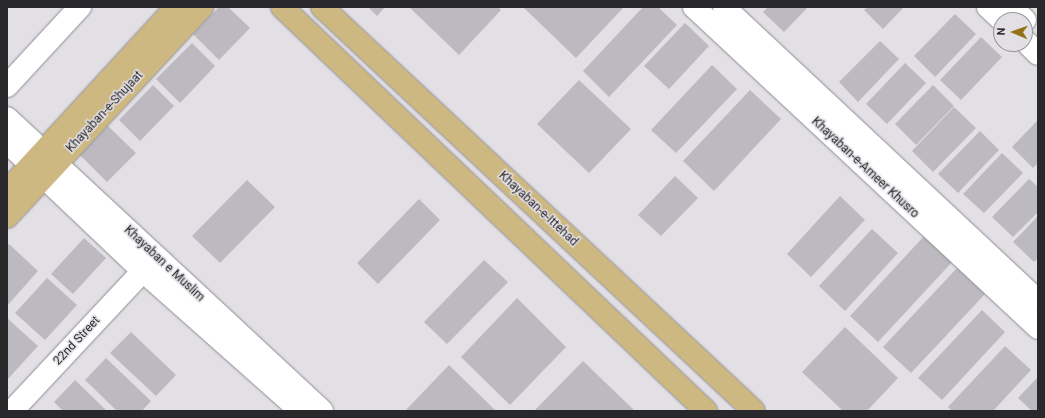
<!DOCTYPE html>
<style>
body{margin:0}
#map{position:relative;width:1045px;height:418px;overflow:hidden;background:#e2dfe5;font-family:Roboto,sans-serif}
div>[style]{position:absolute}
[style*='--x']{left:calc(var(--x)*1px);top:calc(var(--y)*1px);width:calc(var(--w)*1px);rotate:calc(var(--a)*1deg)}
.building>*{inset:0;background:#bcbac0}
.roads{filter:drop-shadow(0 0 1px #908e93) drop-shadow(0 0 1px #908e93)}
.minor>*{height:22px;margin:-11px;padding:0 11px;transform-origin:11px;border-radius:11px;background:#fff}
.major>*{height:22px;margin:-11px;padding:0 11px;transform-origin:11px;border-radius:11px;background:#cdb882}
span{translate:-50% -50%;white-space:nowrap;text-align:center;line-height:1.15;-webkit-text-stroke:3px #e2dfe5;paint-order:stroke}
.street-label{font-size:12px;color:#29282a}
.frame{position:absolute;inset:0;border:8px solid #29282a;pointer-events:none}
.north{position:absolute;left:993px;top:12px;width:40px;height:40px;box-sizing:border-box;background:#e2dfe5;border:1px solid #98969a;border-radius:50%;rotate:272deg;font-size:11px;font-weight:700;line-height:16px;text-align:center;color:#29282a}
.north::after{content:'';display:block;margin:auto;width:14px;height:18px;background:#937218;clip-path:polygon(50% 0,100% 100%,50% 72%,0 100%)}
</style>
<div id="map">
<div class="building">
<div style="clip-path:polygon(219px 7px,228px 7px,250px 28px,219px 60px,193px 34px)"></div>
<div style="clip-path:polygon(368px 7px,385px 7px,377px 16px)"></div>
<div style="clip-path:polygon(409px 7px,498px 7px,501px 10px,459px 55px)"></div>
<div style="clip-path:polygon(523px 7px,624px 7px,576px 58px)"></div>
<div style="clip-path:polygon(643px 7px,658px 7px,677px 25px,609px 97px,583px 71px)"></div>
<div style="clip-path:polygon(768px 7px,808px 7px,784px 32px,763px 12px)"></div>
<div style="clip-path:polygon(868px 7px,904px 7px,883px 29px,864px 10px)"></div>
<div style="clip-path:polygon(955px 14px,976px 34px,935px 77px,914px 56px)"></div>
<div style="clip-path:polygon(685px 23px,709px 46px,669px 89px,644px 66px)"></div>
<div style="clip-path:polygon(981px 37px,1002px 57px,961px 100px,940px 80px)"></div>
<div style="clip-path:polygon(880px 41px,899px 59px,858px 102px,839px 82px)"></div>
<div style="clip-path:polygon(192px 43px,215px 66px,180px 103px,156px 79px)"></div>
<div style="clip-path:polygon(905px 63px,926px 83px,887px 124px,866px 104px)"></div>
<div style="clip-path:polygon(712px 65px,737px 89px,676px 153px,651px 130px)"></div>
<div style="clip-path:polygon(579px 80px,631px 129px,589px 173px,537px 124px)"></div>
<div style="clip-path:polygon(153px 85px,174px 106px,140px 141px,119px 120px)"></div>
<div style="clip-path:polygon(933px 85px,954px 106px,916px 145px,895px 124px)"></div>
<div style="clip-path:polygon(750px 90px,781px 119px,714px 191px,683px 161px)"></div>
<div style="clip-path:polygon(954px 107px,976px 128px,933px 172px,912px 151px)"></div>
<div style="clip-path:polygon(1038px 120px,1038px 163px,1033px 168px,1012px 147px)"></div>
<div style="clip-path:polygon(108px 126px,136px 153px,107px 182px,80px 155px)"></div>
<div style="clip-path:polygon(980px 131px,999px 150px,958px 193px,938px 174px)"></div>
<div style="clip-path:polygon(1002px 153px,1023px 173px,984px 213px,963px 194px)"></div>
<div style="clip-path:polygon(675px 176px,698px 198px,661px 236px,638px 215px)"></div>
<div style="clip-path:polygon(1029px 179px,1038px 187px,1038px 212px,1013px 237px,992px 217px)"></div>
<div style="clip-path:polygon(247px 180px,275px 207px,220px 263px,192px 236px)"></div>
<div style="clip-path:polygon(840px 196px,865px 220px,811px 277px,787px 254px)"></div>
<div style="clip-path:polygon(419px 199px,440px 220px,378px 284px,357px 263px)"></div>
<div style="clip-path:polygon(1038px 216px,1038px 258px,1034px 262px,1013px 242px)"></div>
<div style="clip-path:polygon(872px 229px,898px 253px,845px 311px,819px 286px)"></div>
<div style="clip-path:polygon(926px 234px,954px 260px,878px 342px,850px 316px)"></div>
<div style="clip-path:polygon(84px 238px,106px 258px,73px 294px,51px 274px)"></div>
<div style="clip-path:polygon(9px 244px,38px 271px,7px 306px,7px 246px)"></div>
<div style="clip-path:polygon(484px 260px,508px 282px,447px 344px,424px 322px)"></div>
<div style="clip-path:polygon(957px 268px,985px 294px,911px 373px,883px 347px)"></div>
<div style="clip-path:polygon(47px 278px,77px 305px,45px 340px,15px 313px)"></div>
<div style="clip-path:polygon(517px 298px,566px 347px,510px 405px,461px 357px)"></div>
<div style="clip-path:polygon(982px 310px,1005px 332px,942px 400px,918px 378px)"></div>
<div style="clip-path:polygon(8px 319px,38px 346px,7px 380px,7px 320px)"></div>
<div style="clip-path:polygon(845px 327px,898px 378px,867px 411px,843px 411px,802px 372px)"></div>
<div style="clip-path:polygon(131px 332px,176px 375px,156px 396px,110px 353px)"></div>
<div style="clip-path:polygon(1005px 346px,1031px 370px,993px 411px,952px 411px,948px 407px)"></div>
<div style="clip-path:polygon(106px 358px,151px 401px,142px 411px,117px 411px,85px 380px)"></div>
<div style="clip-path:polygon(583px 361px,635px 411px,534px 411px)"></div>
<div style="clip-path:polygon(449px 365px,496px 411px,405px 411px)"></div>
<div style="clip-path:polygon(1038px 377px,1038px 411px,1032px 411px,1018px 398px)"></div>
<div style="clip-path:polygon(75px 380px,107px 411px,63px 411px,54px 402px)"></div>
</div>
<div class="roads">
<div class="minor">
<div style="--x:694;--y:7;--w:471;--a:43"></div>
<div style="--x:724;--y:7;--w:430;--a:43.1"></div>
<div style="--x:988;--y:7;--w:19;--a:43"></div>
<div style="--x:1011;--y:7;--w:19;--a:43"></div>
<div style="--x:1025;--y:41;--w:18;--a:45"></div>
<div style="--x:7;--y:86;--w:108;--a:-47.3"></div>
<div style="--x:7;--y:118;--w:430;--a:42.9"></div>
<div style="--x:7;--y:142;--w:187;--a:43.5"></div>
<div style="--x:143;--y:271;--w:203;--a:41.6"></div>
<div style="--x:12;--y:411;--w:192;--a:-46.9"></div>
</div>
<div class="major">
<div style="--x:282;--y:7;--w:586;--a:43.62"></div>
<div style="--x:322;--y:7;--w:591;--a:43.08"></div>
<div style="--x:7;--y:191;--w:250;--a:-47.4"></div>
<div style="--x:7;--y:217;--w:287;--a:-47.1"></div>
</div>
</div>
<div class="street-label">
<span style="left:105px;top:112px;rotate:-47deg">Khayaban-e-Shujaat</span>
<span style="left:865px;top:168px;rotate:43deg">Khayaban-e-Ameer Khusro</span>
<span style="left:538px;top:209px;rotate:43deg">Khayaban-e-Ittehad</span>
<span style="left:164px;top:264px;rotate:43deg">Khayaban e Muslim</span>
<span style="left:77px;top:341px;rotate:-47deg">22nd Street</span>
</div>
<div class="frame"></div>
<div class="north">N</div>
</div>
